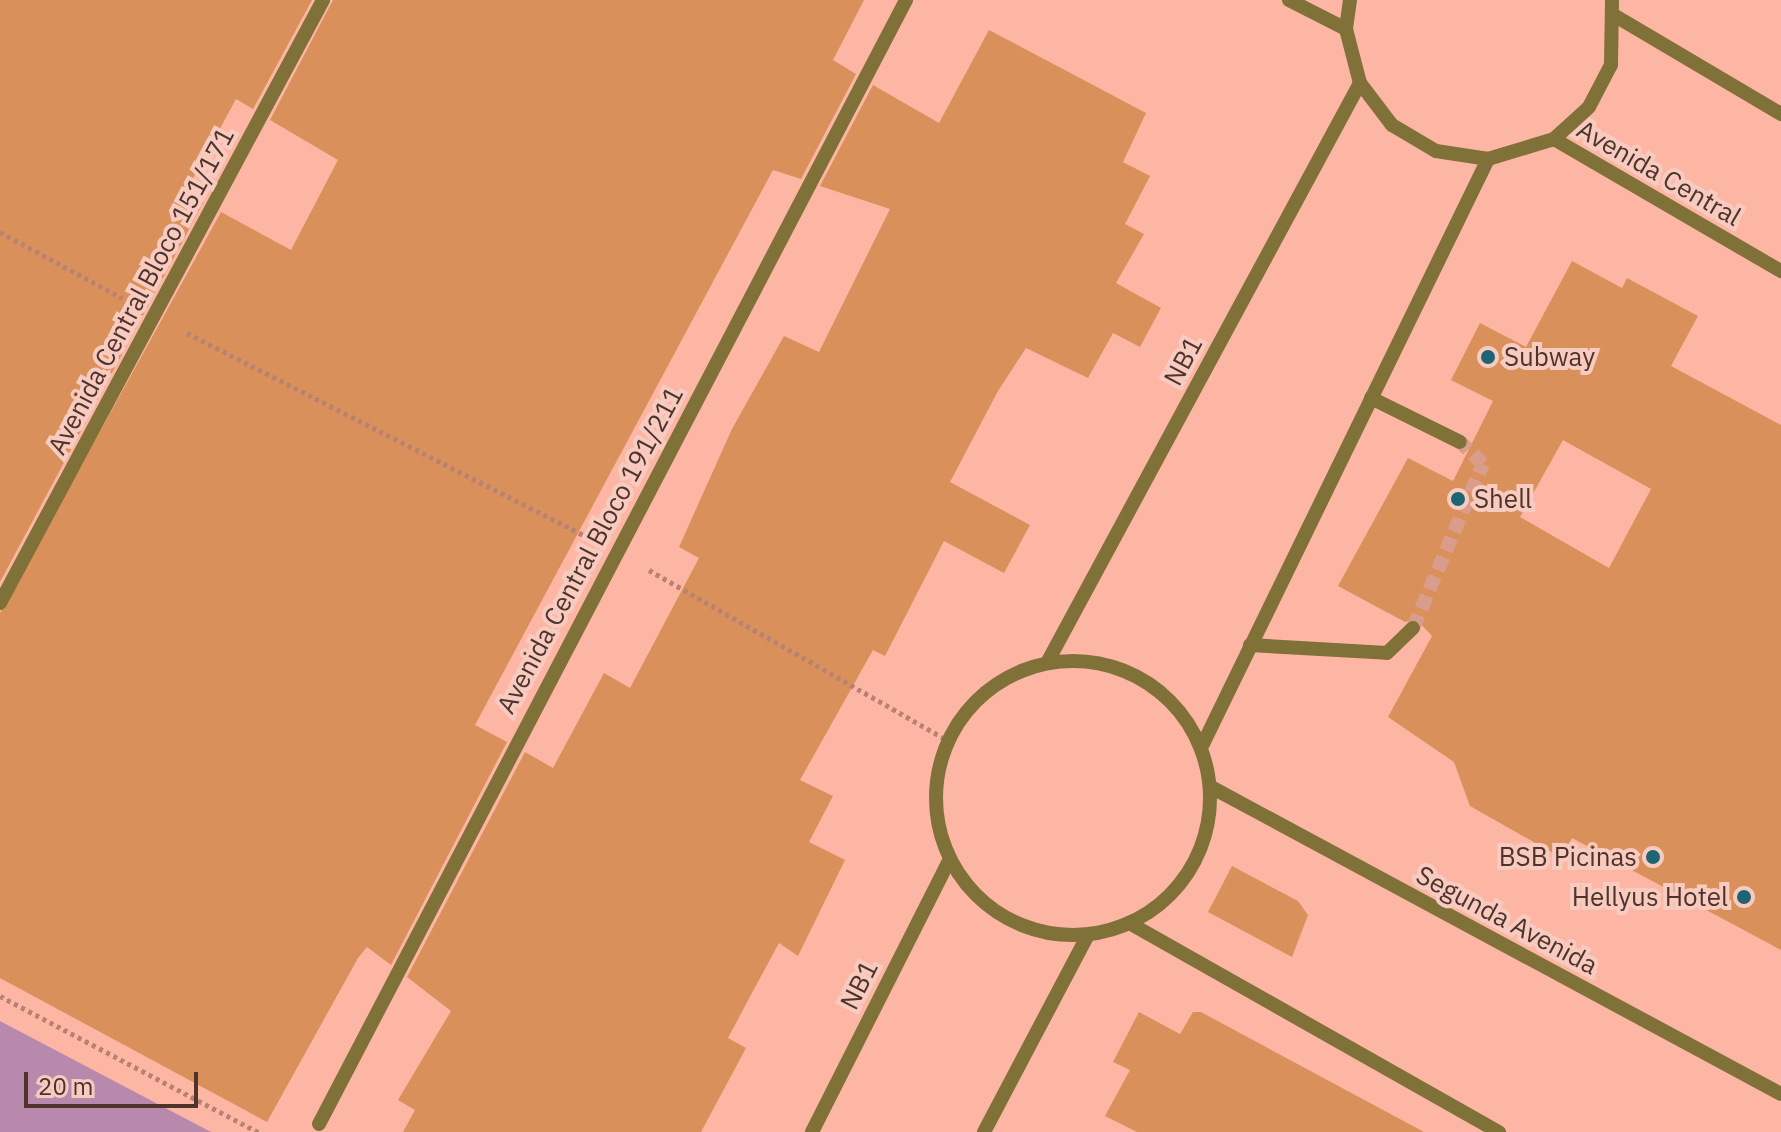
<!DOCTYPE html>
<style>
body{margin:0}
#map{position:relative;width:1781px;height:1132px;overflow:hidden;background:#fdb6a3;font-family:"IBM Plex Sans",sans-serif}
div>[style]{position:absolute}
[style*='--x']{left:calc(var(--x)*1px);top:calc(var(--y)*1px);width:calc(var(--w)*1px);rotate:calc(var(--a)*1deg)}
.green>*{inset:0;background:#b989ad}
.building>*{inset:0;background:#da905a}
.minor-tunnel>*{height:14px;margin-top:-7px;transform-origin:0;background:repeating-linear-gradient(90deg,#da9c8b 0 14px,transparent 0 21px)}
.path>*{height:5px;margin-top:-2.5px;transform-origin:0;background:repeating-linear-gradient(90deg,#b88273 0 4px,transparent 0 8px)}
.minor>*{height:14px;margin:-7px;padding:0 7px;transform-origin:7px;border-radius:7px;background:#7f7138}
.minor>.ring{margin:-7px;padding:0;box-sizing:content-box;background:none;border:14px solid #7f7138;border-radius:50%}
.dots>*{width:22px;height:22px;translate:-50% -50%;box-sizing:border-box;border:4px solid #f7cbc0;border-radius:50%}
span{translate:-50% -50%;white-space:nowrap;text-align:center;line-height:1.15;-webkit-text-stroke:8px #f7cbc0;paint-order:stroke}
.street-label{font-size:26px;color:#4f332b}
.poi-label{font-size:26px;color:#4f332b}
.left{translate:0 -50%;text-align:left}
.right{translate:-100% -50%;text-align:right}
.scale{position:absolute;left:24px;top:1072px;width:174px;height:36px;box-sizing:border-box;border:4px solid #4f332b;border-top:0;padding-left:10px;font-size:24px;line-height:28px;white-space:nowrap;color:#4f332b;-webkit-text-stroke:6px #f7cbc0;paint-order:stroke}
</style>
<div id="map">
<div class="green">
<div style="clip-path:polygon(0 1021px,211px 1132px,0 1132px)"></div>
</div>
<div class="building">
<div style="clip-path:polygon(0 0,312px 0,253px 109px,236px 99px,185px 193px,203px 203px,0 582px)"></div>
<div style="clip-path:polygon(333px 0,864px 0,833px 60px,856px 74px,801px 179px,773px 170px,475px 725px,507px 742px,391px 965px,367px 947px,358px 958px,267px 1122px,0 978px,0 613px,221px 212px,291px 250px,338px 160px,270px 120px)"></div>
<div style="clip-path:polygon(989px 30px,1146px 113px,1123px 162px,1150px 176px,1125px 224px,1144px 234px,1116px 283px,1161px 308px,1140px 347px,1113px 333px,1088px 378px,1026px 348px,998px 391px,950px 482px,1030px 525px,1004px 573px,944px 541px,885px 656px,873px 650px,800px 780px,833px 796px,809px 842px,845px 860px,798px 956px,779px 943px,753px 991px,728px 1038px,746px 1048px,701px 1132px,403px 1132px,415px 1110px,398px 1100px,451px 1011px,407px 977px,525px 752px,553px 768px,604px 673px,630px 688px,699px 558px,679px 547px,732px 429px,784px 336px,819px 352px,890px 209px,820px 186px,873px 85px,939px 123px)"></div>
<div style="clip-path:polygon(evenodd,1572px 261px,1622px 288px,1627px 278px,1698px 316px,1671px 366px,1781px 425px,1781px 950px,1572px 838px,1562px 858px,1470px 806px,1454px 762px,1388px 717px,1432px 636px,1416px 619px,1405px 622px,1338px 586px,1408px 458px,1453px 481px,1493px 401px,1451px 380px,1480px 323px,1526px 347px,1572px 261px,1563px 440px,1651px 489px,1609px 568px,1520px 517px,1563px 440px)"></div>
<div style="clip-path:polygon(1232px 866px,1298px 901px,1308px 915px,1292px 957px,1208px 912px)"></div>
<div style="clip-path:polygon(1139px 1012px,1180px 1034px,1193px 1012px,1201px 1012px,1424px 1132px,1137px 1132px,1105px 1116px,1130px 1070px,1113px 1062px)"></div>
</div>
<div class="minor-tunnel">
<div style="--x:1413;--y:628;--w:178;--a:-66.9"></div>
<div style="--x:1483;--y:464;--w:32;--a:-136"></div>
</div>
<div class="path">
<div style="--x:0;--y:232;--w:139;--a:28.4"></div>
<div style="--x:187;--y:333;--w:445;--a:27"></div>
<div style="--x:649;--y:570;--w:343;--a:29.7"></div>
<div style="--x:0;--y:996;--w:292;--a:27.8"></div>
</div>
<div class="minor">
<div style="--x:1289;--y:0;--w:64;--a:27"></div>
<div style="--x:1350;--y:0;--w:29;--a:98"></div>
<div style="--x:1346;--y:29;--w:56;--a:75.5"></div>
<div style="--x:1360;--y:83;--w:53;--a:52.7"></div>
<div style="--x:1392;--y:125;--w:51;--a:30.6"></div>
<div style="--x:1436;--y:151;--w:53;--a:8.7"></div>
<div style="--x:1488;--y:159;--w:69;--a:-16.9"></div>
<div style="--x:1554;--y:139;--w:47;--a:-42.4"></div>
<div style="--x:1589;--y:107;--w:47;--a:-62.4"></div>
<div style="--x:1611;--y:65;--w:65;--a:-89.1"></div>
<div style="--x:1617;--y:17;--w:191;--a:30.6"></div>
<div style="--x:1554;--y:139;--w:263;--a:30.2"></div>
<div style="--x:1371;--y:398;--w:99;--a:26.3"></div>
<div style="--x:0;--y:603;--w:684;--a:-61.82"></div>
<div style="--x:1250;--y:645;--w:137;--a:3.3"></div>
<div style="--x:1387;--y:653;--w:36;--a:-44"></div>
<div class="ring" style="left:936px;top:661px;width:260px;height:260px"></div>
<div style="--x:1048;--y:661;--w:657;--a:-61.64"></div>
<div style="--x:1202;--y:746;--w:653;--a:-64.02"></div>
<div style="--x:1211;--y:787;--w:647;--a:28.31"></div>
<div style="--x:1131;--y:924;--w:423;--a:29.5"></div>
<div style="--x:319;--y:1124;--w:1268;--a:-62.42"></div>
<div style="--x:812;--y:1132;--w:306;--a:-63.2"></div>
<div style="--x:984;--y:1132;--w:221;--a:-62.2"></div>
</div>
<div class="dots">
<div style="left:1488px;top:357px;background:#1e6474"></div>
<div style="left:1458px;top:499px;background:#1e6474"></div>
<div style="left:1653px;top:857px;background:#1e6474"></div>
<div style="left:1744px;top:897px;background:#1e6474"></div>
</div>
<div class="street-label">
<span style="left:1659px;top:173px;rotate:30deg">Avenida Central</span>
<span style="left:141px;top:291px;rotate:-62deg">Avenida Central Bloco 151/171</span>
<span style="left:1183px;top:361px;rotate:-62deg">NB1</span>
<span style="left:590px;top:550px;rotate:-62deg">Avenida Central Bloco 191/211</span>
<span style="left:1507px;top:920px;rotate:28deg">Segunda Avenida</span>
<span style="left:859px;top:985px;rotate:-63deg">NB1</span>
</div>
<div class="poi-label">
<span class="left" style="left:1504px;top:357px">Subway</span>
<span class="left" style="left:1474px;top:499px">Shell</span>
<span class="right" style="left:1637px;top:857px">BSB Picinas</span>
<span class="right" style="left:1728px;top:897px">Hellyus Hotel</span>
</div>
<div class="scale">20 m</div>
</div>
